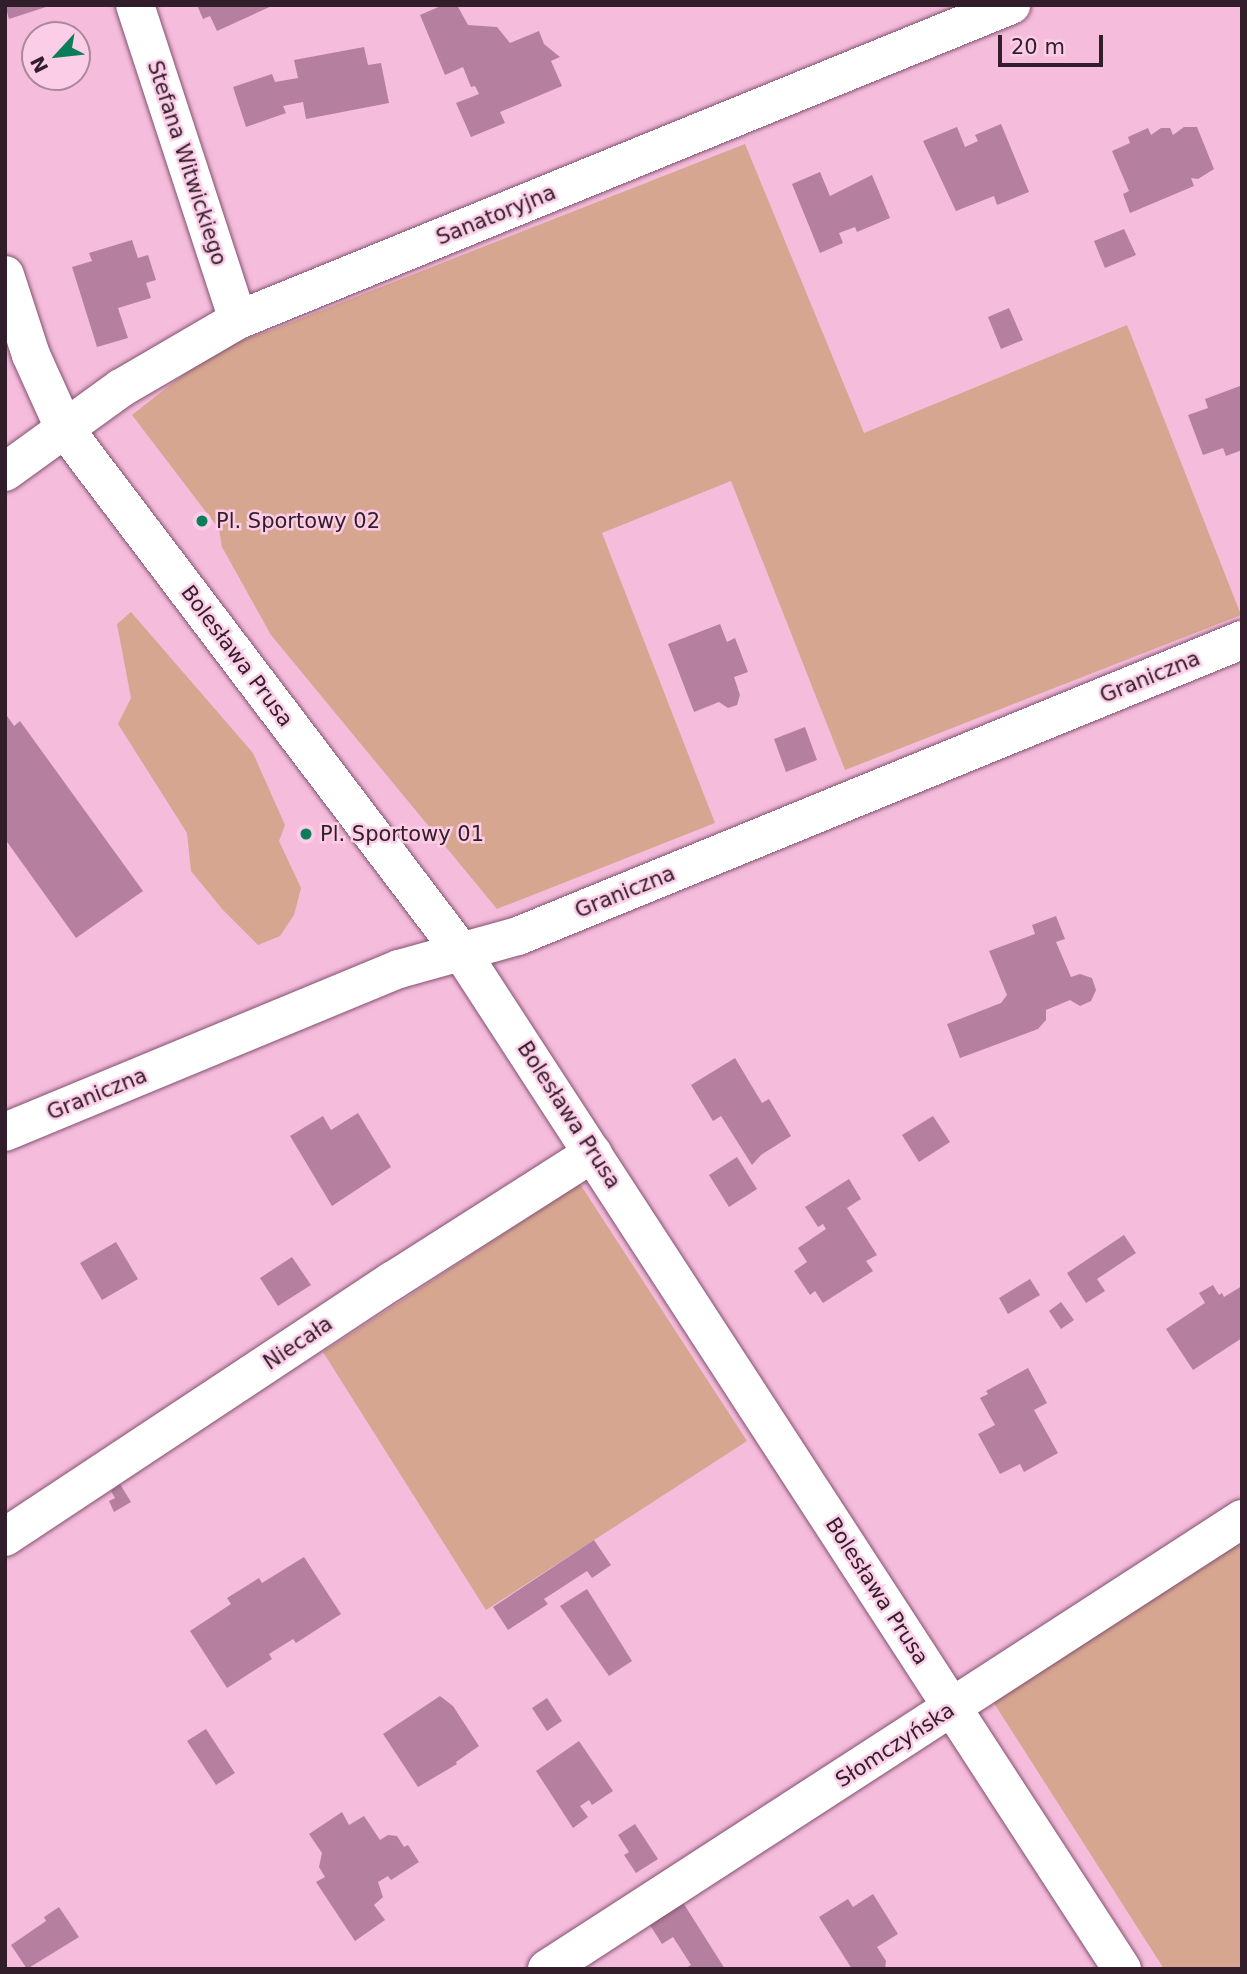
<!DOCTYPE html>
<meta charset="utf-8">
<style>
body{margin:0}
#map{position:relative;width:1247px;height:1974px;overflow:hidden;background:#f5bcdc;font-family:"DejaVu Sans",sans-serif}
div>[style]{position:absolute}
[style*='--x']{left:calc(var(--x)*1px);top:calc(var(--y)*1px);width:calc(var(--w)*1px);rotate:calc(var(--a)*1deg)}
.green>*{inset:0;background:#d7a691}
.building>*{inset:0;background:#b5809f}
.roads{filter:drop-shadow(0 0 2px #82516d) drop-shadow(0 0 2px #82516d)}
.minor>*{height:38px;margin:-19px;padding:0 19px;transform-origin:19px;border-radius:19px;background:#fff}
.dots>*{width:19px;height:19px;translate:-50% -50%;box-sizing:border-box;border:4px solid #fbcde6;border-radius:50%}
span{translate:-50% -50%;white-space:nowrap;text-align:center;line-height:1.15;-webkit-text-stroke:5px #fbcde6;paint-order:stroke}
.street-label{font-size:21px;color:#321d2a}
.poi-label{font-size:21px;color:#321d2a}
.left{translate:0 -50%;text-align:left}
.frame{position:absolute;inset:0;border:7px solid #321d2a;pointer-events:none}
.north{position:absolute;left:21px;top:21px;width:70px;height:70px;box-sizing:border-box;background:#fbcde6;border:2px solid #ab879b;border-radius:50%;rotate:243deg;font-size:19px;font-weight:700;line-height:28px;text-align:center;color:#321d2a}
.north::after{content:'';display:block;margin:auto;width:24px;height:32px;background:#0c7d59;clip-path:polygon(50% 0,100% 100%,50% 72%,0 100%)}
.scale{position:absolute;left:998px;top:35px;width:105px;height:32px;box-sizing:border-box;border:4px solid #321d2a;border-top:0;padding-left:9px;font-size:21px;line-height:24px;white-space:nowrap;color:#321d2a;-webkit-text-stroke:5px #fbcde6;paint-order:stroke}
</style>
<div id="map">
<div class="green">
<div style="clip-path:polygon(745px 144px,864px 433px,1127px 325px,1241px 615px,845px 770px,731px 481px,602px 533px,715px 823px,497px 909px,271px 635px,222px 547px,219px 529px,132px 415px,216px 349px,274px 329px)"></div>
<div style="clip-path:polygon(131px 612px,253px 753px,285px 825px,279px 841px,301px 888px,294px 915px,280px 936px,258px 945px,223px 910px,191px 871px,187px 833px,118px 724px,131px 698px,117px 624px)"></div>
<div style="clip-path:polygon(580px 1184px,747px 1441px,486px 1610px,323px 1352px)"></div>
<div style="clip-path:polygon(1242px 1538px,1242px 1969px,1164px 1969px,992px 1700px)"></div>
</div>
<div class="building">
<div style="clip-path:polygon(5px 5px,49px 5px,49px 6px,9px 19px)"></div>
<div style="clip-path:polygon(197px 5px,274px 5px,217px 31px,210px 16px,203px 19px)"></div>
<div style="clip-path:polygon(443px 5px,457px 5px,468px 25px,497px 27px,510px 43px,539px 31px,544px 44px,560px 57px,551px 61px,562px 86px,500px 112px,505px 123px,471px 137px,456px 103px,479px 94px,475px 86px,471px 87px,463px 67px,445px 75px,420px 15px)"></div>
<div style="clip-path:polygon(364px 47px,368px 65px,381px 63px,389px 103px,306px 119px,303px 102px,283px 106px,286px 113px,246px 127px,233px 87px,272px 74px,275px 82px,298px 78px,294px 60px)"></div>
<div style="clip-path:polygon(1001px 124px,1029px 192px,997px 205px,994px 196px,956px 211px,923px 141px,957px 127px,965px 147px,978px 141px,975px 135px)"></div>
<div style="clip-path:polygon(1184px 127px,1197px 127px,1214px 169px,1198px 179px,1191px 178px,1194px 186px,1130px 213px,1123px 194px,1129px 191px,1112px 151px,1130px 143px,1128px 137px,1148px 128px,1151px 135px,1161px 128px,1170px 128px,1173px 135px)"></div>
<div style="clip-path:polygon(820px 172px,830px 196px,872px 175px,890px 218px,857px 232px,855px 227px,839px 233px,843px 243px,820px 253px,792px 184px)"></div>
<div style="clip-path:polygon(1124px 229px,1136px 255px,1105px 268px,1094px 241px)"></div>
<div style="clip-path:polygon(132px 240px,138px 258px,148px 255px,156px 280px,146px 283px,151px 298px,118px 308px,128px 338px,97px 347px,72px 267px,92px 261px,89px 253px)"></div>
<div style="clip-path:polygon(1009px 308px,1023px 340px,1001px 349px,988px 317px)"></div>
<div style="clip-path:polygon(1240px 386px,1242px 450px,1226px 456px,1223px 448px,1203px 455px,1188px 415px,1208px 408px,1205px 399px)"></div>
<div style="clip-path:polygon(720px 624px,727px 642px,735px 638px,748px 672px,734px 677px,740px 695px,737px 705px,728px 708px,719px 702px,694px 712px,668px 644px)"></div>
<div style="clip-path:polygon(5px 713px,14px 726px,20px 721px,143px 891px,76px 938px,5px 839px)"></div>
<div style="clip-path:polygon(805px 727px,817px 760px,786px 772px,774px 739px)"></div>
<div style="clip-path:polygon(1056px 916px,1065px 939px,1056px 942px,1071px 977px,1080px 974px,1092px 978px,1096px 990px,1091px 1001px,1080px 1006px,1070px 1000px,1046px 1010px,1046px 1020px,1038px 1029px,960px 1058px,947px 1024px,1001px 1003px,1007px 995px,989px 951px,1035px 934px,1032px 925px)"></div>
<div style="clip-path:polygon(735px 1058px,762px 1103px,769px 1099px,791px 1136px,761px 1155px,752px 1165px,721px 1116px,713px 1121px,691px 1085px)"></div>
<div style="clip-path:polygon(358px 1113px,391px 1167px,332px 1206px,290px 1136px,323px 1116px,331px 1130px)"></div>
<div style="clip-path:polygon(933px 1116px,950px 1142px,919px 1162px,902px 1135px)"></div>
<div style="clip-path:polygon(737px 1157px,757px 1189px,729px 1207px,709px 1175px)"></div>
<div style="clip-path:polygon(849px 1179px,861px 1199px,847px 1208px,877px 1255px,866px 1261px,873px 1271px,823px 1303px,815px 1291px,810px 1295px,794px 1271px,807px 1262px,798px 1248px,826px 1229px,823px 1224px,818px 1227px,805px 1207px)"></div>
<div style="clip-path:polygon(1124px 1235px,1136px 1253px,1097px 1279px,1105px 1291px,1086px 1303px,1067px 1273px)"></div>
<div style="clip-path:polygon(116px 1242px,138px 1279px,102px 1300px,80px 1263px)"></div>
<div style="clip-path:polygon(292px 1257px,311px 1285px,278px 1306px,260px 1278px)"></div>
<div style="clip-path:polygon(1030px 1279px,1040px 1295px,1008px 1314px,999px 1298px)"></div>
<div style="clip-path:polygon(1213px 1285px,1219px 1295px,1222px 1293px,1224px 1297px,1242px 1286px,1242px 1338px,1193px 1370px,1166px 1329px,1205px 1303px,1199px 1293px)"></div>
<div style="clip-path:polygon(1061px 1302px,1074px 1320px,1061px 1329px,1049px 1311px)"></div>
<div style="clip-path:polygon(1028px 1368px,1047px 1403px,1034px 1410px,1058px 1453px,1024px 1472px,1020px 1464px,1000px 1474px,978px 1434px,995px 1425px,980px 1398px,988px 1394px,986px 1391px)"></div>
<div style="clip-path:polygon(120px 1484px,131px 1502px,114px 1512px,109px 1501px,115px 1498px,111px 1491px)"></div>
<div style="clip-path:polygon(594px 1540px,611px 1565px,592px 1578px,587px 1571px,544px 1599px,548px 1604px,508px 1630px,493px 1607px)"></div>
<div style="clip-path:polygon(304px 1557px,341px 1614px,296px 1643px,293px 1639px,269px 1654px,272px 1659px,227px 1688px,190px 1631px,231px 1604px,227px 1598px,259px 1578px,262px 1583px)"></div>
<div style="clip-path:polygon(587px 1589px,632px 1661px,609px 1676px,560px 1606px)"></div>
<div style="clip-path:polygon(440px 1696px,453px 1706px,479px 1746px,456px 1762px,457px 1764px,418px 1787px,383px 1734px)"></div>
<div style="clip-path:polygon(547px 1698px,562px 1721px,547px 1731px,532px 1708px)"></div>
<div style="clip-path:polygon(206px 1729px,235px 1773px,216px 1785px,187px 1741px)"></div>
<div style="clip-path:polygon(579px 1741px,613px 1791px,592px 1805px,589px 1800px,580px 1806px,588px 1817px,573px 1828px,536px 1771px)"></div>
<div style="clip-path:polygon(342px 1812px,349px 1825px,364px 1816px,380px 1840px,388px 1835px,397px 1836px,404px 1847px,408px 1845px,419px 1862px,391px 1880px,388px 1876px,378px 1882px,383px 1897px,374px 1905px,385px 1920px,355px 1941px,316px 1882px,325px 1877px,319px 1867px,322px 1853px,309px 1834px)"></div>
<div style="clip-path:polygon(635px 1824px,658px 1859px,636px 1873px,624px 1855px,629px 1852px,618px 1835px)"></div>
<div style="clip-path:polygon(873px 1894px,898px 1934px,877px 1947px,886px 1961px,885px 1969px,852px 1969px,819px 1917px,848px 1899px,853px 1907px)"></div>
<div style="clip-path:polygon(682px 1901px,725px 1969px,684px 1969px,691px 1965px,673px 1937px,662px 1944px,648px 1922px)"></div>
<div style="clip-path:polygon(59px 1907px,79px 1937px,27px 1969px,11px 1945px,46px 1921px,44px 1917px)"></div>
</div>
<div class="roads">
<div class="minor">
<div style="--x:135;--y:5;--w:331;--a:71.9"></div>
<div style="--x:5;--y:275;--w:84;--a:72"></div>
<div style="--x:31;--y:355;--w:80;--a:65.7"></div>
<div style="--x:64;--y:428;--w:655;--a:52.82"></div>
<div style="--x:460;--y:950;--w:1215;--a:56.99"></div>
<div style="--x:5;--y:472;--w:143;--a:-35.9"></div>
<div style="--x:121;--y:388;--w:135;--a:-30.2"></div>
<div style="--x:238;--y:320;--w:835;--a:-22.17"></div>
<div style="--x:5;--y:1132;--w:426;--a:-22.5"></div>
<div style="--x:399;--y:969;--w:123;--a:-15.5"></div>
<div style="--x:518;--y:936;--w:782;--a:-22.24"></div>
<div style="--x:5;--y:1537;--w:464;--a:-33.5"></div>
<div style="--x:392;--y:1281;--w:238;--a:-32.5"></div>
<div style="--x:547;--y:1969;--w:828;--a:-32.92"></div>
</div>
</div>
<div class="dots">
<div style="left:202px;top:521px;background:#0c7d59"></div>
<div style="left:306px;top:834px;background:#0c7d59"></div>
</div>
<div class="street-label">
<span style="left:187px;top:163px;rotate:72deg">Stefana Witwickiego</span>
<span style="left:496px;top:215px;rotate:-22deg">Sanatoryjna</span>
<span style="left:237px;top:656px;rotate:53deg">Bolesława Prusa</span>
<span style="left:1150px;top:677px;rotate:-22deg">Graniczna</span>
<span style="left:625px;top:892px;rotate:-22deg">Graniczna</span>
<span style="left:97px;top:1094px;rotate:-22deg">Graniczna</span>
<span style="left:569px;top:1115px;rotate:57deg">Bolesława Prusa</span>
<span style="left:298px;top:1343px;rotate:-34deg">Niecała</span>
<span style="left:877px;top:1591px;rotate:57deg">Bolesława Prusa</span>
<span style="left:895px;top:1745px;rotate:-33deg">Słomczyńska</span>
</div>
<div class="poi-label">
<span class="left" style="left:216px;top:521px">Pl. Sportowy 02</span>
<span class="left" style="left:320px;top:834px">Pl. Sportowy 01</span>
</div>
<div class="frame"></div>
<div class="north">N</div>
<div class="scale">20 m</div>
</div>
